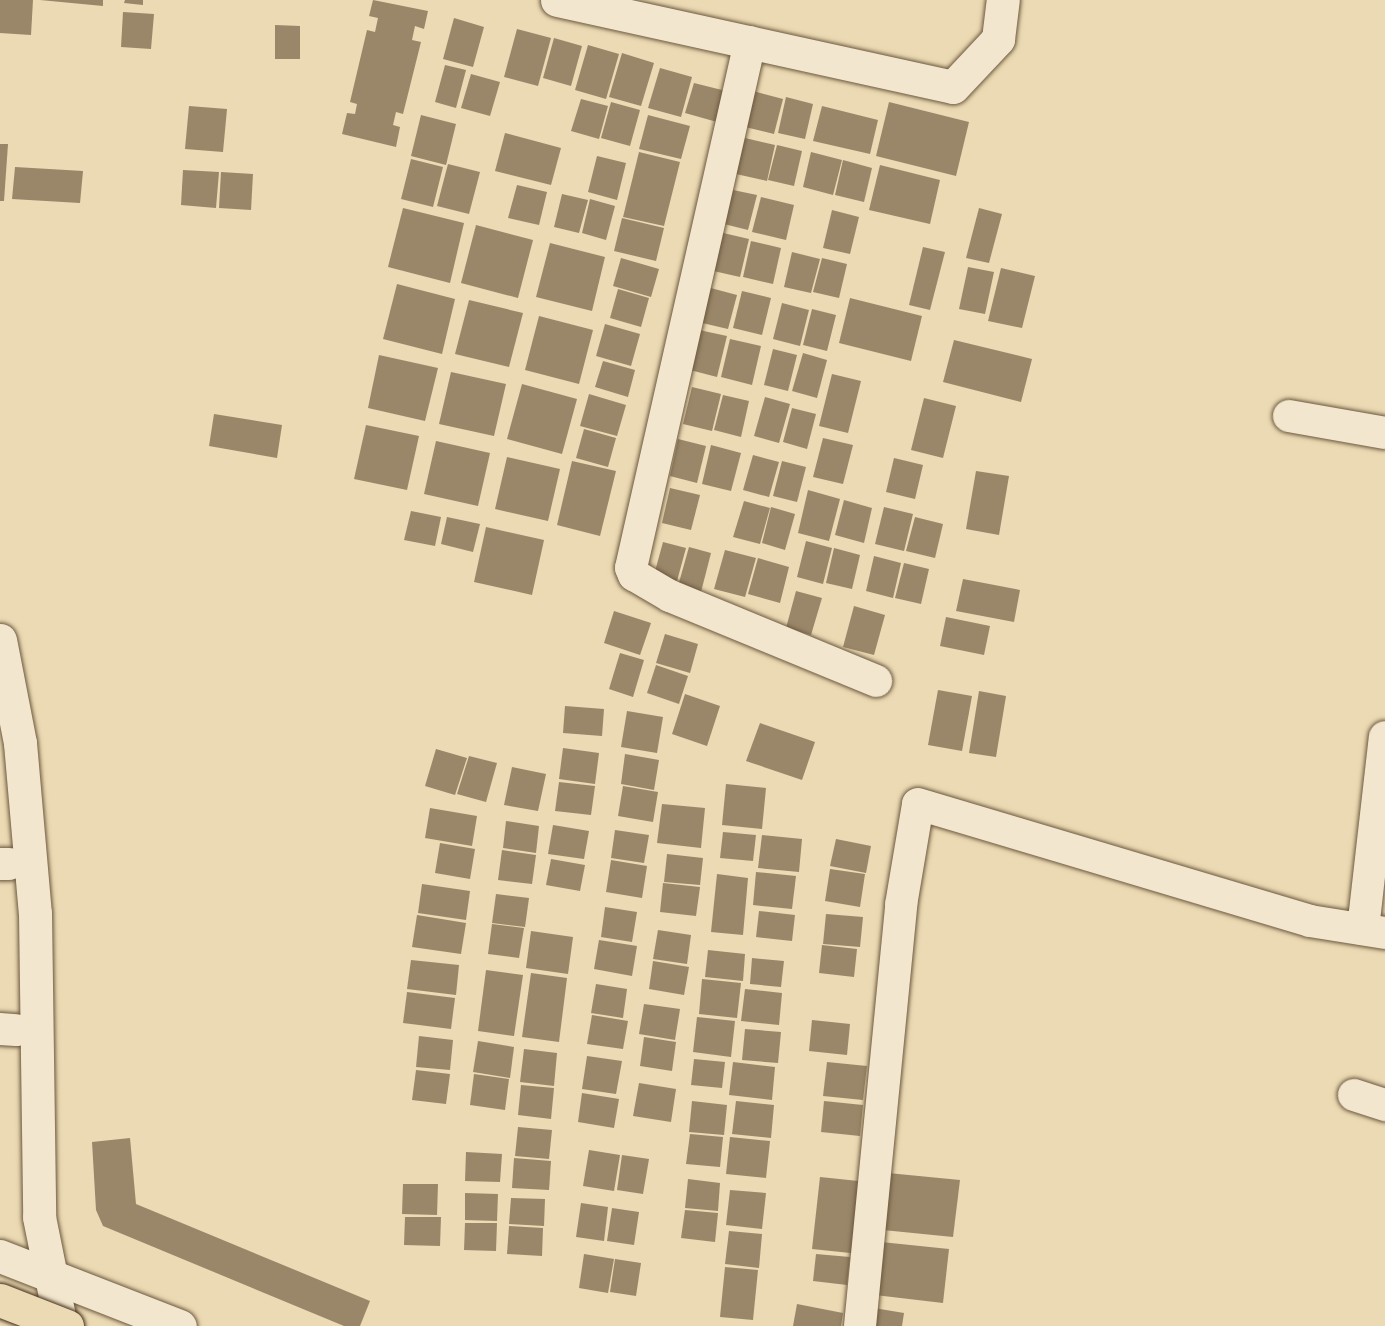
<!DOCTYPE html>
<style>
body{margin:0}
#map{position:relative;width:1385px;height:1326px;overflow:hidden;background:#ebdab3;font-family:Vollkorn,serif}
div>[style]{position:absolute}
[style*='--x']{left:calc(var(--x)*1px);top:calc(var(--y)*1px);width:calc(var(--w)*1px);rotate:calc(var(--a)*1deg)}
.building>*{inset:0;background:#9a8769}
.roads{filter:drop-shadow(0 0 2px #6d583f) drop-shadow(0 0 2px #6d583f)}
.street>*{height:32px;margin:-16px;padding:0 16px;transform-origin:16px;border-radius:16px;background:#f2e7ce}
.secondary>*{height:33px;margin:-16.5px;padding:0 16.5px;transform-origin:16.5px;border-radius:16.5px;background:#f2e7ce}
.bridges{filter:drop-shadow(0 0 2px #432d18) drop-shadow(0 0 2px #432d18)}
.primary-bridge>*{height:33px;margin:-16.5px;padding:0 16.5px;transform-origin:16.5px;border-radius:16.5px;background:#ebdab3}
span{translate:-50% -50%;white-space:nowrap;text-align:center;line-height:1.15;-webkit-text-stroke:4.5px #f2e7ce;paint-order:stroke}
</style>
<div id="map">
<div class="building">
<div style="clip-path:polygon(0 0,33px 0,31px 35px,0 33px)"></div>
<div style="clip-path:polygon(40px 0,103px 0,103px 6px)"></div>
<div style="clip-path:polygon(125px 0,143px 0,143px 5px,124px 3px)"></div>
<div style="clip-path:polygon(373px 0,428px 11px,424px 29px,415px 26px,412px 40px,421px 42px,403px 114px,396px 112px,393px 125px,400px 127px,396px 147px,342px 134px,347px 113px,355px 114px,357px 104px,350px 102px,367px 30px,375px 32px,378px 18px,369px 16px)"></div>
<div style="clip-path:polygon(123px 12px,154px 14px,151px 49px,121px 47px)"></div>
<div style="clip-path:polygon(454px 18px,484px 27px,473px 67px,443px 59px)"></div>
<div style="clip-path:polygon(275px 25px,300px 26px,300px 59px,275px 59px)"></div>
<div style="clip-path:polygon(517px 29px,551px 38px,538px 86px,504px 77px)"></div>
<div style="clip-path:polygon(554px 38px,582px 46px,571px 86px,543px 78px)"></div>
<div style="clip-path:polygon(588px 45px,619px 54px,606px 99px,575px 90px)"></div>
<div style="clip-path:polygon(622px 53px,654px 63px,641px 106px,609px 97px)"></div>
<div style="clip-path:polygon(445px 65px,466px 70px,456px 108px,435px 102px)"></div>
<div style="clip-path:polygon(660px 68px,692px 77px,681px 117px,648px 108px)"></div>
<div style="clip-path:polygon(471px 74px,500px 82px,490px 116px,461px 108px)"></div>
<div style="clip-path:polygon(694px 83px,726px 91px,717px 122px,685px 113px)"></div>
<div style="clip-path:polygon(753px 91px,783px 99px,774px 134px,745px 127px)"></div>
<div style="clip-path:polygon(786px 97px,813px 104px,805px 139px,778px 133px)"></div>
<div style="clip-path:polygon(581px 99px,608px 106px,599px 139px,571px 131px)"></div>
<div style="clip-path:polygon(611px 102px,640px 110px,630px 146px,601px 138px)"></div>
<div style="clip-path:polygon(889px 102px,969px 122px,956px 176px,876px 156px)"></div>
<div style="clip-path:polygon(189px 106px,227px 109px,223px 152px,185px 149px)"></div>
<div style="clip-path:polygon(822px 106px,878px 120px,870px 154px,813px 141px)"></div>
<div style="clip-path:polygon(421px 115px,456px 124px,446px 165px,411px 156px)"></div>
<div style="clip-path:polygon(648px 115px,690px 126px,681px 159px,639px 149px)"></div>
<div style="clip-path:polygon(505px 133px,561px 148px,551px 185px,495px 171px)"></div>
<div style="clip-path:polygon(745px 138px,775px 145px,767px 181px,736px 174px)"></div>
<div style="clip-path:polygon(0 144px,8px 144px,4px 201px,0 201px)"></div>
<div style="clip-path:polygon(777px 145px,802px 151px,794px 186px,768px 180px)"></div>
<div style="clip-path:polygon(639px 152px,680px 162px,664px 226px,623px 217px)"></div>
<div style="clip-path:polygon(811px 152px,842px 160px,833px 195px,803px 187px)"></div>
<div style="clip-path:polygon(597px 156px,626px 163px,617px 200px,588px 192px)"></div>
<div style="clip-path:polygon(411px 159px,443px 167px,433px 207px,401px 199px)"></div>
<div style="clip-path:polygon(843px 160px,872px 168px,864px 202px,835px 195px)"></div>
<div style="clip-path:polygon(448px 164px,480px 172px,469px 214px,437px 206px)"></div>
<div style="clip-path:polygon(880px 165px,940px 180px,930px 224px,869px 210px)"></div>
<div style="clip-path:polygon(15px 167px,83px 171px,80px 203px,12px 199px)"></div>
<div style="clip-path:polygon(183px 170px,219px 172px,216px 208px,181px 205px)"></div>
<div style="clip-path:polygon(221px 172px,253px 174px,251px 210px,219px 208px)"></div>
<div style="clip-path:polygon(517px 185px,547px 192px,539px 225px,508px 218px)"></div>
<div style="clip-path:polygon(733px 190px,757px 195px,748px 230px,724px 224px)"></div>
<div style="clip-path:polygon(562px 194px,588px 200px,579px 233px,554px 227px)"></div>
<div style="clip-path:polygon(761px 197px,794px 205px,786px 240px,752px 232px)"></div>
<div style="clip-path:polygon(590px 199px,615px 206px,606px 240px,582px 233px)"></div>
<div style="clip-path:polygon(403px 208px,464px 223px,450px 283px,388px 267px)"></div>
<div style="clip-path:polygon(979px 208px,1002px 214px,989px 263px,966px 258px)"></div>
<div style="clip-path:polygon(832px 210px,859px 217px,850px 254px,823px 248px)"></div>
<div style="clip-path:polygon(622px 218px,664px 228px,656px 261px,614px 251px)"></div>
<div style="clip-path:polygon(476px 225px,533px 240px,518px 298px,461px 283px)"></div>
<div style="clip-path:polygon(719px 232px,749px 239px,740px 277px,709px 270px)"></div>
<div style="clip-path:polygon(751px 241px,781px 248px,773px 284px,743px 277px)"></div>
<div style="clip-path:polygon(550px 243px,605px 257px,592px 311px,536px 297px)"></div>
<div style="clip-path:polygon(923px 247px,945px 252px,930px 310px,909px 305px)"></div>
<div style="clip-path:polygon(792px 252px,820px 259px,811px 293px,784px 287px)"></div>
<div style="clip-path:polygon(621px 258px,659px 269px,651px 297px,613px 286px)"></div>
<div style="clip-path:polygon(822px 258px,847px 264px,839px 298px,813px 292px)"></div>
<div style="clip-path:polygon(968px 267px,994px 272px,985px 314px,959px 309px)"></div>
<div style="clip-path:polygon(1001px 268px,1035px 276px,1022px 328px,988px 321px)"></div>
<div style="clip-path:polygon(397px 284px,455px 299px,442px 354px,383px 339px)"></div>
<div style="clip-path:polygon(707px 287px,737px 295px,728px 329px,698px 322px)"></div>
<div style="clip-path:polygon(618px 289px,649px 298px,641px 327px,610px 318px)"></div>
<div style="clip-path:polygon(742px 291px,771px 298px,762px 335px,733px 328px)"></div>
<div style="clip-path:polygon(850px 298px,922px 316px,911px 361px,839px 343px)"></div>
<div style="clip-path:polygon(469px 300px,523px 313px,509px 367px,455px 354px)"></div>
<div style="clip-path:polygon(782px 303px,809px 310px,800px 346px,773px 339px)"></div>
<div style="clip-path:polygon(812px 309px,836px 315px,827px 351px,803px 345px)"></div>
<div style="clip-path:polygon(539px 316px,593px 330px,579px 384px,525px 370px)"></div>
<div style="clip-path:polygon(605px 324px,640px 334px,631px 366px,596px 356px)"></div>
<div style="clip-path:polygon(699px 330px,727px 336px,717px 377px,690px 370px)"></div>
<div style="clip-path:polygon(730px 339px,761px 346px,752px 385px,721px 377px)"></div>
<div style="clip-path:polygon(954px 340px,1032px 359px,1021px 402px,943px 382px)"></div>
<div style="clip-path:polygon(773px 349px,797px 355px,788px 391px,764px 385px)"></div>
<div style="clip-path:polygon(803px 353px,827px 360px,817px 398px,792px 391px)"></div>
<div style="clip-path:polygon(379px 355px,438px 368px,425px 421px,368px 408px)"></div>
<div style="clip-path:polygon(603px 361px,635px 370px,628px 397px,595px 387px)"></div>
<div style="clip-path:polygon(451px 372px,506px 384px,494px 436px,439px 424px)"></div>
<div style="clip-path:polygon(832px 374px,861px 381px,848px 433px,819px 426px)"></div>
<div style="clip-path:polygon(522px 384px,577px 399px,562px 454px,507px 439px)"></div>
<div style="clip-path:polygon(692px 387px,721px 394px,712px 431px,683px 424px)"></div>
<div style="clip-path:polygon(589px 394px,626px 405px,617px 436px,580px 426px)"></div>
<div style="clip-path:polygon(723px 395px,749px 401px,741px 437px,714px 430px)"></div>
<div style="clip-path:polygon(765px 397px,790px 404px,779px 443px,754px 436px)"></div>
<div style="clip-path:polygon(924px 398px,956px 406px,943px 458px,911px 450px)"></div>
<div style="clip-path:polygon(792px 408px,816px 414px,807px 449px,783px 442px)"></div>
<div style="clip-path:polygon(214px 414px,282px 425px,277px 458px,209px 446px)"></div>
<div style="clip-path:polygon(366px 425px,419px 436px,407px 490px,354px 479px)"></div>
<div style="clip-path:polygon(584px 429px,616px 438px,608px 467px,576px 458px)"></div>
<div style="clip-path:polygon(823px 438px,853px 445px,843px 484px,813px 477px)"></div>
<div style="clip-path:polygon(678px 439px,706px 446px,697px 483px,670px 476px)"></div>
<div style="clip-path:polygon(436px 441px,490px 453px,478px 506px,424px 494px)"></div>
<div style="clip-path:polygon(711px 445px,741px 453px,731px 491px,702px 484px)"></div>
<div style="clip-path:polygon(753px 455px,779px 462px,769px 497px,743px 490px)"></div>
<div style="clip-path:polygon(507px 457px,560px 469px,548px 521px,495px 509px)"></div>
<div style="clip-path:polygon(894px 458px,923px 465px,915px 499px,886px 492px)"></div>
<div style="clip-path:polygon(572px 461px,616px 471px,600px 536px,557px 525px)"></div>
<div style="clip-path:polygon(782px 461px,806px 467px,797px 502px,773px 496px)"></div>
<div style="clip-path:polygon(976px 471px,1009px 476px,999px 535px,966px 529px)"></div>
<div style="clip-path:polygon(670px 488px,700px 495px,691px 530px,662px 523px)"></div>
<div style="clip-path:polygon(808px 490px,840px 499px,829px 541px,798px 533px)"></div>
<div style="clip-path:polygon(844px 500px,872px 508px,864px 543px,835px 535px)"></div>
<div style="clip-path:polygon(744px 501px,770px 508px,760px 544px,733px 537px)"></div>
<div style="clip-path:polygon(771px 507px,795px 514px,785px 550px,762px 543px)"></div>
<div style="clip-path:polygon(884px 507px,913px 514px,904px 551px,875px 544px)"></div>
<div style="clip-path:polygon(411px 511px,441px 517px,435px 546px,404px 540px)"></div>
<div style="clip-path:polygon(447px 517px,480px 524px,473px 552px,441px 544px)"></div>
<div style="clip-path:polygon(915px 517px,943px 524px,935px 558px,906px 551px)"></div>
<div style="clip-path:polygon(486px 527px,544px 540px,532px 595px,474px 582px)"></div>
<div style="clip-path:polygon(806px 541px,832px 548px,823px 584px,797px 577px)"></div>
<div style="clip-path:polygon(663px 542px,686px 548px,677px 581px,654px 575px)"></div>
<div style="clip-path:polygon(689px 547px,711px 553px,701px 592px,678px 586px)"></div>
<div style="clip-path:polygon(834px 548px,860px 555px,852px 589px,826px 583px)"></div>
<div style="clip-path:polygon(725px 550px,756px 558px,745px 597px,714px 589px)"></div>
<div style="clip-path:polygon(874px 556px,901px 563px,893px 598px,866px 591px)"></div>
<div style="clip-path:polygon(758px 558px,789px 567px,780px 603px,748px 594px)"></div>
<div style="clip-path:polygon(904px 563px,929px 569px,921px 604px,895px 598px)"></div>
<div style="clip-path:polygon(963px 579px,1020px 590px,1014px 622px,956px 611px)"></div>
<div style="clip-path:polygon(796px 591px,822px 598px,811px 635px,786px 628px)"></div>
<div style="clip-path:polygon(854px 606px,885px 615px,874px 655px,843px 647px)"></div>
<div style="clip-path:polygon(614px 611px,651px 623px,640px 655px,604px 643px)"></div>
<div style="clip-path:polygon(946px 617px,990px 626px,984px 655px,940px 646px)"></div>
<div style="clip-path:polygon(665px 634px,698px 644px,690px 673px,656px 663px)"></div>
<div style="clip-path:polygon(620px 653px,644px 660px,633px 697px,609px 689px)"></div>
<div style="clip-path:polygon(656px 665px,688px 676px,679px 704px,647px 693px)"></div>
<div style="clip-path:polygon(938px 690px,972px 696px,962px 751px,928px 745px)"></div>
<div style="clip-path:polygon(979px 691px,1006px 696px,996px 757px,969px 753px)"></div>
<div style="clip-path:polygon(685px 694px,720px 706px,707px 746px,672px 734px)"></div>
<div style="clip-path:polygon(565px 706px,604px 709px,602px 736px,563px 733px)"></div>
<div style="clip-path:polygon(627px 711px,663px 717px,657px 753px,621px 747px)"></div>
<div style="clip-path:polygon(760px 723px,815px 742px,802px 780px,746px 761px)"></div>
<div style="clip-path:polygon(563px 748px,599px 753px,595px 784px,559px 779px)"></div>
<div style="clip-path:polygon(436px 749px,467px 758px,455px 795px,425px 786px)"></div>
<div style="clip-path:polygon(625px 754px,659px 760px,654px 790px,621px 784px)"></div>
<div style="clip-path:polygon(469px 756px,497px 763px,486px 802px,457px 794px)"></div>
<div style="clip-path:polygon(512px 767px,546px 774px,538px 811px,504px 805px)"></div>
<div style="clip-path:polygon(559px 782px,595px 786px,591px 815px,555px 811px)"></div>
<div style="clip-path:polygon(726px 784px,766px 788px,762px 829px,722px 825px)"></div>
<div style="clip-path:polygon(623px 786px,658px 792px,653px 822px,618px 816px)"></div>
<div style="clip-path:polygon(662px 804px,705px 808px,701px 848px,657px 843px)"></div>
<div style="clip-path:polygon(430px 808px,477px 816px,472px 846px,425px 838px)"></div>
<div style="clip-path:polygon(506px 821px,539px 826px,536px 853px,503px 848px)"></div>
<div style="clip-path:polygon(553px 825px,589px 831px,584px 859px,548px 854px)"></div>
<div style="clip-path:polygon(615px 830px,649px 835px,644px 863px,611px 858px)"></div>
<div style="clip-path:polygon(723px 832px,756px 835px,753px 861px,720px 858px)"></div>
<div style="clip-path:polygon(762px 835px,802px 839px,799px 872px,758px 868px)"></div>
<div style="clip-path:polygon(836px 839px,871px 846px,866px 873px,830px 866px)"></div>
<div style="clip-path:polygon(440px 843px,475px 849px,470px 879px,435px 873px)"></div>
<div style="clip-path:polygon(502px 850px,536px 855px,532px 884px,498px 880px)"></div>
<div style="clip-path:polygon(667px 854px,703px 858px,700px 885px,664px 882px)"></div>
<div style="clip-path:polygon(551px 859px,585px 865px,580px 891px,546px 885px)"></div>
<div style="clip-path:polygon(611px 860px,647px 866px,642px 898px,606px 892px)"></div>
<div style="clip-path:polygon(830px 869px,865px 874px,860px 907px,825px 901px)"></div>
<div style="clip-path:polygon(756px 872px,796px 876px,792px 909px,753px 905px)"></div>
<div style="clip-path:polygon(717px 874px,748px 878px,743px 935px,711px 932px)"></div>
<div style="clip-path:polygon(663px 883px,700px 887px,696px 916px,660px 912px)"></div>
<div style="clip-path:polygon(422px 884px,470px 891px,466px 920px,418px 913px)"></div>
<div style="clip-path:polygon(496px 894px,529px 898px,525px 927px,492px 923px)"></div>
<div style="clip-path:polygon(605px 907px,637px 912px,632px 942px,601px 937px)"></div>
<div style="clip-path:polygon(759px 911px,795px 915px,792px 941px,756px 937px)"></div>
<div style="clip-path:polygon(826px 914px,863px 917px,860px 947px,823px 944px)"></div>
<div style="clip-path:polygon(417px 915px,466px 923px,461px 954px,412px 947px)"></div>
<div style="clip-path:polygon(492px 924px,524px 928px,519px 958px,488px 954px)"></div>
<div style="clip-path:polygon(658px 930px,691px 935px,687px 964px,653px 959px)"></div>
<div style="clip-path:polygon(531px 931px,573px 937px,568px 974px,526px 968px)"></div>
<div style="clip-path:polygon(599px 940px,637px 946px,632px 976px,594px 969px)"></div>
<div style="clip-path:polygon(822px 945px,857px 949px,854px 977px,819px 973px)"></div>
<div style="clip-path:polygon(708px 950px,745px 954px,743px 981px,705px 977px)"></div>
<div style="clip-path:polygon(752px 958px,784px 961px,781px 987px,750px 984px)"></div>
<div style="clip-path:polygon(411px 960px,459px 965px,456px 995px,407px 989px)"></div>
<div style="clip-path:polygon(653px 961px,689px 967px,684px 995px,649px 989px)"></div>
<div style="clip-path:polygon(486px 970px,523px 975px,514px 1036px,478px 1031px)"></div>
<div style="clip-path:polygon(531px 973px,567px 978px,559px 1042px,522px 1037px)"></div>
<div style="clip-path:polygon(702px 979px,741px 983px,737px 1018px,699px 1014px)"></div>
<div style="clip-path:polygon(596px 984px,627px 989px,623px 1018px,591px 1013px)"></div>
<div style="clip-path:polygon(745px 989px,782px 993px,779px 1025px,741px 1021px)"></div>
<div style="clip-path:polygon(407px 992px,455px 998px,451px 1029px,403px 1023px)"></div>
<div style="clip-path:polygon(644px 1004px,680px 1009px,675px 1040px,639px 1034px)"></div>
<div style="clip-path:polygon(592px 1015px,628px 1021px,623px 1049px,587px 1044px)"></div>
<div style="clip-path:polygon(697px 1017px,735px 1021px,731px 1057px,693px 1052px)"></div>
<div style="clip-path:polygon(812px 1020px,850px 1024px,847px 1055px,809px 1051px)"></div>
<div style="clip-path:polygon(745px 1029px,781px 1032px,778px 1063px,742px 1060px)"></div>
<div style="clip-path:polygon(419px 1036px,453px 1040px,450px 1070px,416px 1067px)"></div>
<div style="clip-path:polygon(644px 1037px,676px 1042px,672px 1071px,640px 1066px)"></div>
<div style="clip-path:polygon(478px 1041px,514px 1047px,510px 1078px,473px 1072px)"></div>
<div style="clip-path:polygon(524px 1049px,557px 1053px,554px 1086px,520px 1082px)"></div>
<div style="clip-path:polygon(587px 1056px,622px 1061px,616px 1094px,582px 1089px)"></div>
<div style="clip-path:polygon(694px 1059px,725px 1062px,722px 1088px,691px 1085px)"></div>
<div style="clip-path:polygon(733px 1062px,775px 1067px,772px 1100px,729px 1095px)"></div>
<div style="clip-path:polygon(827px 1062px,867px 1066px,863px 1100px,823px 1096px)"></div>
<div style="clip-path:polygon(416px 1070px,450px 1074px,446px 1104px,412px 1100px)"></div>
<div style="clip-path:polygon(474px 1074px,509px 1079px,505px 1110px,470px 1105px)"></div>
<div style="clip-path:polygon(639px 1083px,676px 1089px,671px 1122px,633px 1116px)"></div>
<div style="clip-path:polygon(521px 1085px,554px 1088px,551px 1119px,518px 1115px)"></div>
<div style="clip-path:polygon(582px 1093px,619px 1099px,614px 1128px,578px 1122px)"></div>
<div style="clip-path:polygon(692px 1101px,727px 1105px,724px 1135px,689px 1132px)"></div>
<div style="clip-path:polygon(736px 1101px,774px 1105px,771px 1138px,732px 1134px)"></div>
<div style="clip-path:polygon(824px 1101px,863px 1105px,860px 1136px,821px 1132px)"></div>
<div style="clip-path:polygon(518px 1127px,552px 1130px,549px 1159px,515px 1156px)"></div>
<div style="clip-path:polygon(690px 1134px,723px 1137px,720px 1167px,686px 1164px)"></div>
<div style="clip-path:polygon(730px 1137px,770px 1141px,766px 1178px,726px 1174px)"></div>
<div style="clip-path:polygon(130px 1138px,136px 1204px,370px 1301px,360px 1326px,344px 1326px,103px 1226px,96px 1210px,92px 1142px)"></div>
<div style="clip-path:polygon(589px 1150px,620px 1155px,614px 1191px,583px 1186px)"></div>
<div style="clip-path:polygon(466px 1152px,502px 1154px,500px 1182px,465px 1181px)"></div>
<div style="clip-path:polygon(622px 1155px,649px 1159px,643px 1194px,617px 1190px)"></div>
<div style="clip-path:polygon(514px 1158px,551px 1161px,549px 1190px,512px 1188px)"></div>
<div style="clip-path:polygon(888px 1173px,960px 1180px,953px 1237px,883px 1230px)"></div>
<div style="clip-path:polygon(820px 1177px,868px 1182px,860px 1254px,812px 1249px)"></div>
<div style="clip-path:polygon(688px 1179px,720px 1183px,718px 1211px,685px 1208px)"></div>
<div style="clip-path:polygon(403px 1184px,438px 1184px,437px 1215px,402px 1214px)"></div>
<div style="clip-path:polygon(730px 1190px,766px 1193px,762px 1229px,726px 1225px)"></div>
<div style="clip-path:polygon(465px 1193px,498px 1194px,497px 1221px,465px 1220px)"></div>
<div style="clip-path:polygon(511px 1198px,545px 1199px,544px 1226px,509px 1224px)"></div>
<div style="clip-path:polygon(581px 1203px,608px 1207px,604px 1241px,576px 1237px)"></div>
<div style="clip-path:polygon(612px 1208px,639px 1212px,634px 1245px,607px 1241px)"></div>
<div style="clip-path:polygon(685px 1210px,718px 1213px,715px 1242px,681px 1238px)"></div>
<div style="clip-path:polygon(405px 1217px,441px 1217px,440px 1246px,404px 1245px)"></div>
<div style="clip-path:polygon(465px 1223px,497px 1223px,496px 1251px,464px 1250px)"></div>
<div style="clip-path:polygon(509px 1226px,543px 1228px,542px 1256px,507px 1254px)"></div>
<div style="clip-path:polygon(729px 1231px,762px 1234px,759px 1268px,725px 1264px)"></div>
<div style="clip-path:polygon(881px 1242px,949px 1249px,943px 1303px,875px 1295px)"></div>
<div style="clip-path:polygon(584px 1254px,614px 1259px,608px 1293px,579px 1288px)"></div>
<div style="clip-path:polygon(816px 1254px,850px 1257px,847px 1285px,813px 1281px)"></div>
<div style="clip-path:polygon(615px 1259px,641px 1263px,636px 1296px,610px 1292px)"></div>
<div style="clip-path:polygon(725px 1267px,758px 1270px,753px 1320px,720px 1317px)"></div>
<div style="clip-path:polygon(797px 1304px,843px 1313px,841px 1326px,793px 1326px)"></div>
<div style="clip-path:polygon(874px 1308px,904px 1313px,902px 1326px,871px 1326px)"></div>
</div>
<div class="roads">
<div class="street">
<div style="--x:750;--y:42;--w:539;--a:102.75"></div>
<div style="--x:631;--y:568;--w:8;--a:67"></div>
<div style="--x:634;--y:575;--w:42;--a:30.3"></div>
<div style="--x:670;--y:596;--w:223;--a:22.4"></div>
<div style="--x:1289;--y:416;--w:97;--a:10"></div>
<div style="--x:0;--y:864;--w:9;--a:0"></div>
<div style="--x:1363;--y:929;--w:193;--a:-83.5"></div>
<div style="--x:0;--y:1029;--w:16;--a:4"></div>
<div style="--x:1354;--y:1095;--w:33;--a:18"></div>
<div style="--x:860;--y:1326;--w:423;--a:-84.4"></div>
<div style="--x:901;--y:905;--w:102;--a:-80.4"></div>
<div style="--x:918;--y:804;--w:409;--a:16.6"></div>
<div style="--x:1310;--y:921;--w:76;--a:9.1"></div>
</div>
<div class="secondary">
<div style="--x:557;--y:0;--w:405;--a:12.4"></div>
<div style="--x:953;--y:87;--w:66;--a:-46.8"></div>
<div style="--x:998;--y:39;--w:39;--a:-83"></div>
<div style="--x:0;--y:640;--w:105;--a:79"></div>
<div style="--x:20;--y:743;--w:171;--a:85"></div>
<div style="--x:35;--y:913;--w:304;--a:89.2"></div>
<div style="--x:39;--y:1217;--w:111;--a:78.6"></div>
<div style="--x:0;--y:1256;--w:193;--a:21.3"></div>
</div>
</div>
<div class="bridges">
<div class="primary-bridge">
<div style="--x:0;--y:1300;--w:72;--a:21.2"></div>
</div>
</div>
</div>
